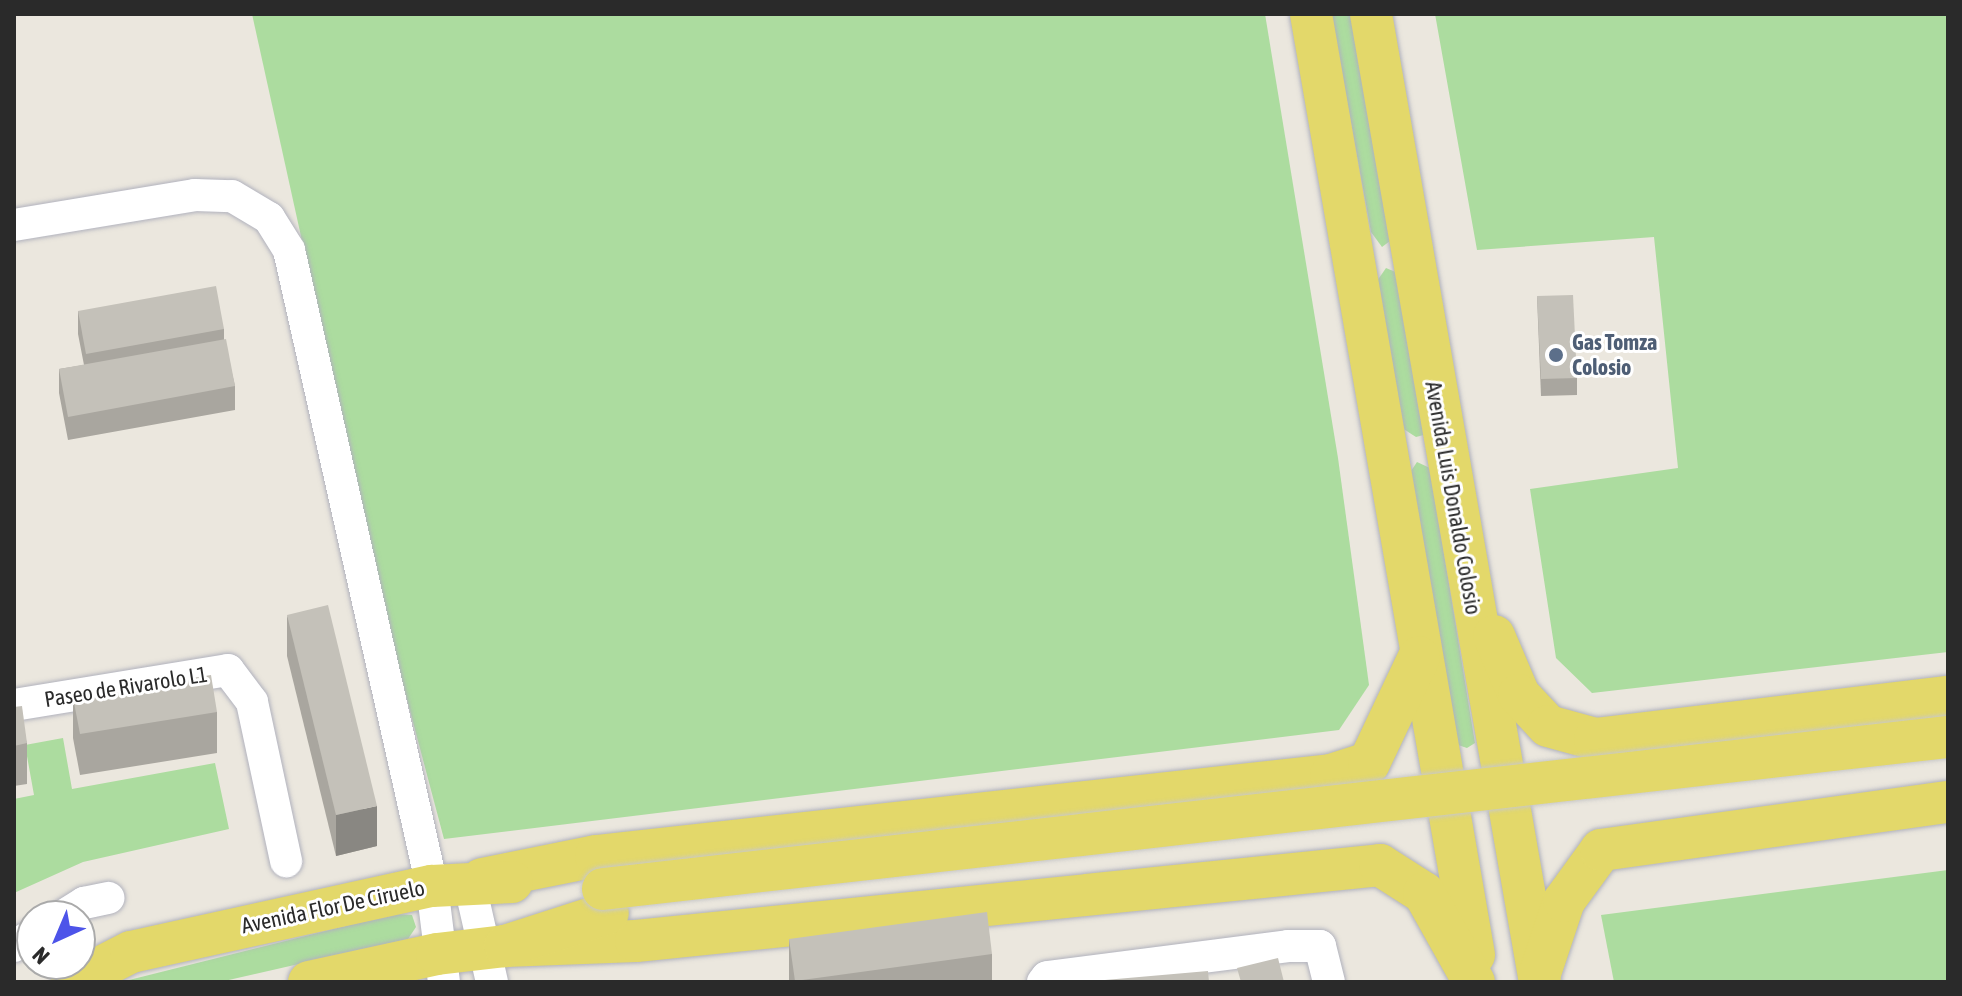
<!DOCTYPE html>
<style>
body{margin:0}
#map{position:relative;width:1962px;height:996px;overflow:hidden;background:#ebe7de;font-family:"Asap Condensed",sans-serif}
div>[style]{position:absolute}
[style*='--x']{left:calc(var(--x)*1px);top:calc(var(--y)*1px);width:calc(var(--w)*1px);rotate:calc(var(--a)*1deg)}
.green>*{inset:0;background:#acdc9f}
.roads{filter:drop-shadow(0 0 2px #b1b2bd) drop-shadow(0 0 2px #b1b2bd)}
.minor>*{height:32px;margin:-16px;padding:0 16px;transform-origin:16px;border-radius:16px;background:#fff}
.major>*{height:42px;margin:-21px;padding:0 21px;transform-origin:21px;border-radius:21px;background:#e3d86a}
.bridges{filter:drop-shadow(0 0 2px #c8c8c8) drop-shadow(0 0 2px #c8c8c8)}
.major-bridge>*{height:42px;margin:-21px;padding:0 21px;transform-origin:21px;border-radius:21px;background:#e3d86a}
.wall>*{inset:0;background:#a9a69f}
.shaded-wall>*{inset:0;background:#898782}
.building>*{inset:0;background:#c4c1b9}
.dots>*{width:22px;height:22px;translate:-50% -50%;box-sizing:border-box;border:4px solid #fff;border-radius:50%}
span{translate:-50% -50%;white-space:nowrap;text-align:center;line-height:1.15;-webkit-text-stroke:6px #fff;paint-order:stroke}
.service-label{font-size:22px;color:#4e5e75;font-weight:700}
.left{translate:0 -50%;text-align:left}
.street-label{font-size:22px;color:#2a2a2a}
.frame{position:absolute;inset:0;border:16px solid #2a2a2a;pointer-events:none}
.north{position:absolute;left:16px;top:900px;width:80px;height:80px;box-sizing:border-box;background:#fff;border:2px solid #aaa;border-radius:50%;rotate:224deg;font-size:22px;font-weight:700;line-height:32px;text-align:center;color:#2a2a2a}
.north::after{content:'';display:block;margin:auto;width:28px;height:36px;background:#4d54e9;clip-path:polygon(50% 0,100% 100%,50% 72%,0 100%)}
</style>
<div id="map">
<div class="green">
<div style="clip-path:polygon(252px 14px,1265px 14px,1338px 458px,1369px 685px,1339px 730px,444px 839px,384px 613px)"></div>
<div style="clip-path:polygon(1331px 14px,1353px 14px,1394px 238px,1382px 247px,1371px 232px)"></div>
<div style="clip-path:polygon(1435px 14px,1948px 14px,1948px 652px,1592px 693px,1556px 658px,1530px 489px,1678px 468px,1654px 237px,1477px 250px)"></div>
<div style="clip-path:polygon(1386px 268px,1398px 273px,1427px 434px,1416px 437px,1402px 428px,1377px 281px)"></div>
<div style="clip-path:polygon(1417px 462px,1430px 468px,1475px 743px,1467px 748px,1455px 744px,1409px 474px)"></div>
<div style="clip-path:polygon(63px 738px,72px 789px,215px 763px,229px 829px,83px 862px,14px 893px,14px 799px,34px 795px,25px 745px)"></div>
<div style="clip-path:polygon(1948px 870px,1948px 982px,1614px 982px,1601px 915px)"></div>
<div style="clip-path:polygon(394px 914px,412px 915px,416px 927px,408px 939px,220px 982px,121px 982px)"></div>
</div>
<div class="roads">
<div class="minor">
<div style="--x:14;--y:225;--w:183;--a:-9.4"></div>
<div style="--x:195;--y:195;--w:37;--a:2"></div>
<div style="--x:232;--y:196;--w:43;--a:30.7"></div>
<div style="--x:269;--y:218;--w:38;--a:58"></div>
<div style="--x:289;--y:250;--w:652;--a:77.33"></div>
<div style="--x:432;--y:886;--w:97;--a:82.9"></div>
<div style="--x:14;--y:705;--w:217;--a:-9.3"></div>
<div style="--x:228;--y:670;--w:40;--a:53"></div>
<div style="--x:252;--y:702;--w:163;--a:77.9"></div>
<div style="--x:469;--y:881;--w:104;--a:77.2"></div>
<div style="--x:63;--y:916;--w:25;--a:-32"></div>
<div style="--x:84;--y:903;--w:25;--a:-12"></div>
<div style="--x:14;--y:946;--w:21;--a:-31"></div>
<div style="--x:1043;--y:982;--w:6;--a:-51"></div>
<div style="--x:1047;--y:977;--w:243;--a:-7.3"></div>
<div style="--x:1288;--y:946;--w:32;--a:0"></div>
<div style="--x:1320;--y:946;--w:37;--a:76"></div>
</div>
<div class="major">
<div style="--x:1311;--y:14;--w:955;--a:80.17"></div>
<div style="--x:1371;--y:14;--w:983;--a:80.1"></div>
<div style="--x:1494;--y:636;--w:64;--a:67"></div>
<div style="--x:1519;--y:695;--w:42;--a:46.9"></div>
<div style="--x:1548;--y:726;--w:49;--a:15.5"></div>
<div style="--x:1595;--y:739;--w:355;--a:-6.8"></div>
<div style="--x:482;--y:879;--w:116;--a:-11.4"></div>
<div style="--x:596;--y:856;--w:739;--a:-6.29"></div>
<div style="--x:1331;--y:775;--w:40;--a:-18"></div>
<div style="--x:1369;--y:763;--w:117;--a:-64.7"></div>
<div style="--x:505;--y:946;--w:131;--a:-2.2"></div>
<div style="--x:636;--y:941;--w:748;--a:-5.83"></div>
<div style="--x:1380;--y:865;--w:52;--a:32.5"></div>
<div style="--x:1424;--y:893;--w:102;--a:60.7"></div>
<div style="--x:1540;--y:973;--w:76;--a:-71.6"></div>
<div style="--x:1564;--y:901;--w:63;--a:-54"></div>
<div style="--x:1601;--y:850;--w:350;--a:-7.9"></div>
<div style="--x:72;--y:982;--w:66;--a:-27"></div>
<div style="--x:131;--y:952;--w:308;--a:-12.4"></div>
<div style="--x:432;--y:886;--w:80;--a:-2.9"></div>
<div style="--x:309;--y:982;--w:131;--a:-12.3"></div>
<div style="--x:437;--y:954;--w:68;--a:-6.7"></div>
<div style="--x:505;--y:946;--w:108;--a:-17.8"></div>
</div>
</div>
<div class="bridges">
<div class="major-bridge">
<div style="--x:603;--y:889;--w:1354;--a:-6.45"></div>
</div>
</div>
<div class="wall">
<div style="clip-path:polygon(1537px 296px,1577px 378px,1577px 395px,1541px 396px)"></div>
<div style="clip-path:polygon(78px 311px,224px 329px,224px 339px,235px 386px,235px 410px,68px 440px,59px 393px,59px 369px,84px 365px,78px 334px)"></div>
<div style="clip-path:polygon(287px 615px,377px 846px,336px 856px,287px 656px)"></div>
<div style="clip-path:polygon(73px 697px,217px 712px,217px 753px,80px 775px,73px 738px)"></div>
<div style="clip-path:polygon(14px 707px,27px 743px,27px 784px,14px 786px)"></div>
<div style="clip-path:polygon(789px 939px,992px 954px,992px 982px,789px 982px)"></div>
</div>
<div class="shaded-wall">
<div style="clip-path:polygon(377px 806px,377px 846px,336px 856px,336px 815px)"></div>
</div>
<div class="building">
<div style="clip-path:polygon(216px 286px,224px 329px,86px 354px,78px 311px)"></div>
<div style="clip-path:polygon(1573px 295px,1577px 378px,1541px 379px,1537px 296px)"></div>
<div style="clip-path:polygon(226px 339px,235px 386px,68px 417px,59px 369px)"></div>
<div style="clip-path:polygon(328px 605px,377px 806px,336px 815px,287px 615px)"></div>
<div style="clip-path:polygon(211px 675px,217px 712px,80px 734px,73px 697px)"></div>
<div style="clip-path:polygon(22px 706px,27px 743px,14px 746px,14px 707px)"></div>
<div style="clip-path:polygon(987px 912px,992px 954px,795px 981px,789px 939px)"></div>
<div style="clip-path:polygon(1278px 958px,1284px 982px,1241px 982px,1237px 968px)"></div>
<div style="clip-path:polygon(1208px 971px,1209px 982px,1082px 982px)"></div>
</div>
<div class="dots">
<div style="left:1556px;top:355px;background:#5c6f8a"></div>
</div>
<div class="service-label">
<span class="left" style="left:1572px;top:355px">Gas Tomza<br>Colosio</span>
</div>
<div class="street-label">
<span style="left:1453px;top:498px;rotate:80deg">Avenida Luis Donaldo Colosio</span>
<span style="left:126px;top:687px;rotate:-9deg">Paseo de Rivarolo L1</span>
<span style="left:333px;top:907px;rotate:-12deg">Avenida Flor De Ciruelo</span>
</div>
<div class="frame"></div>
<div class="north">N</div>
</div>
